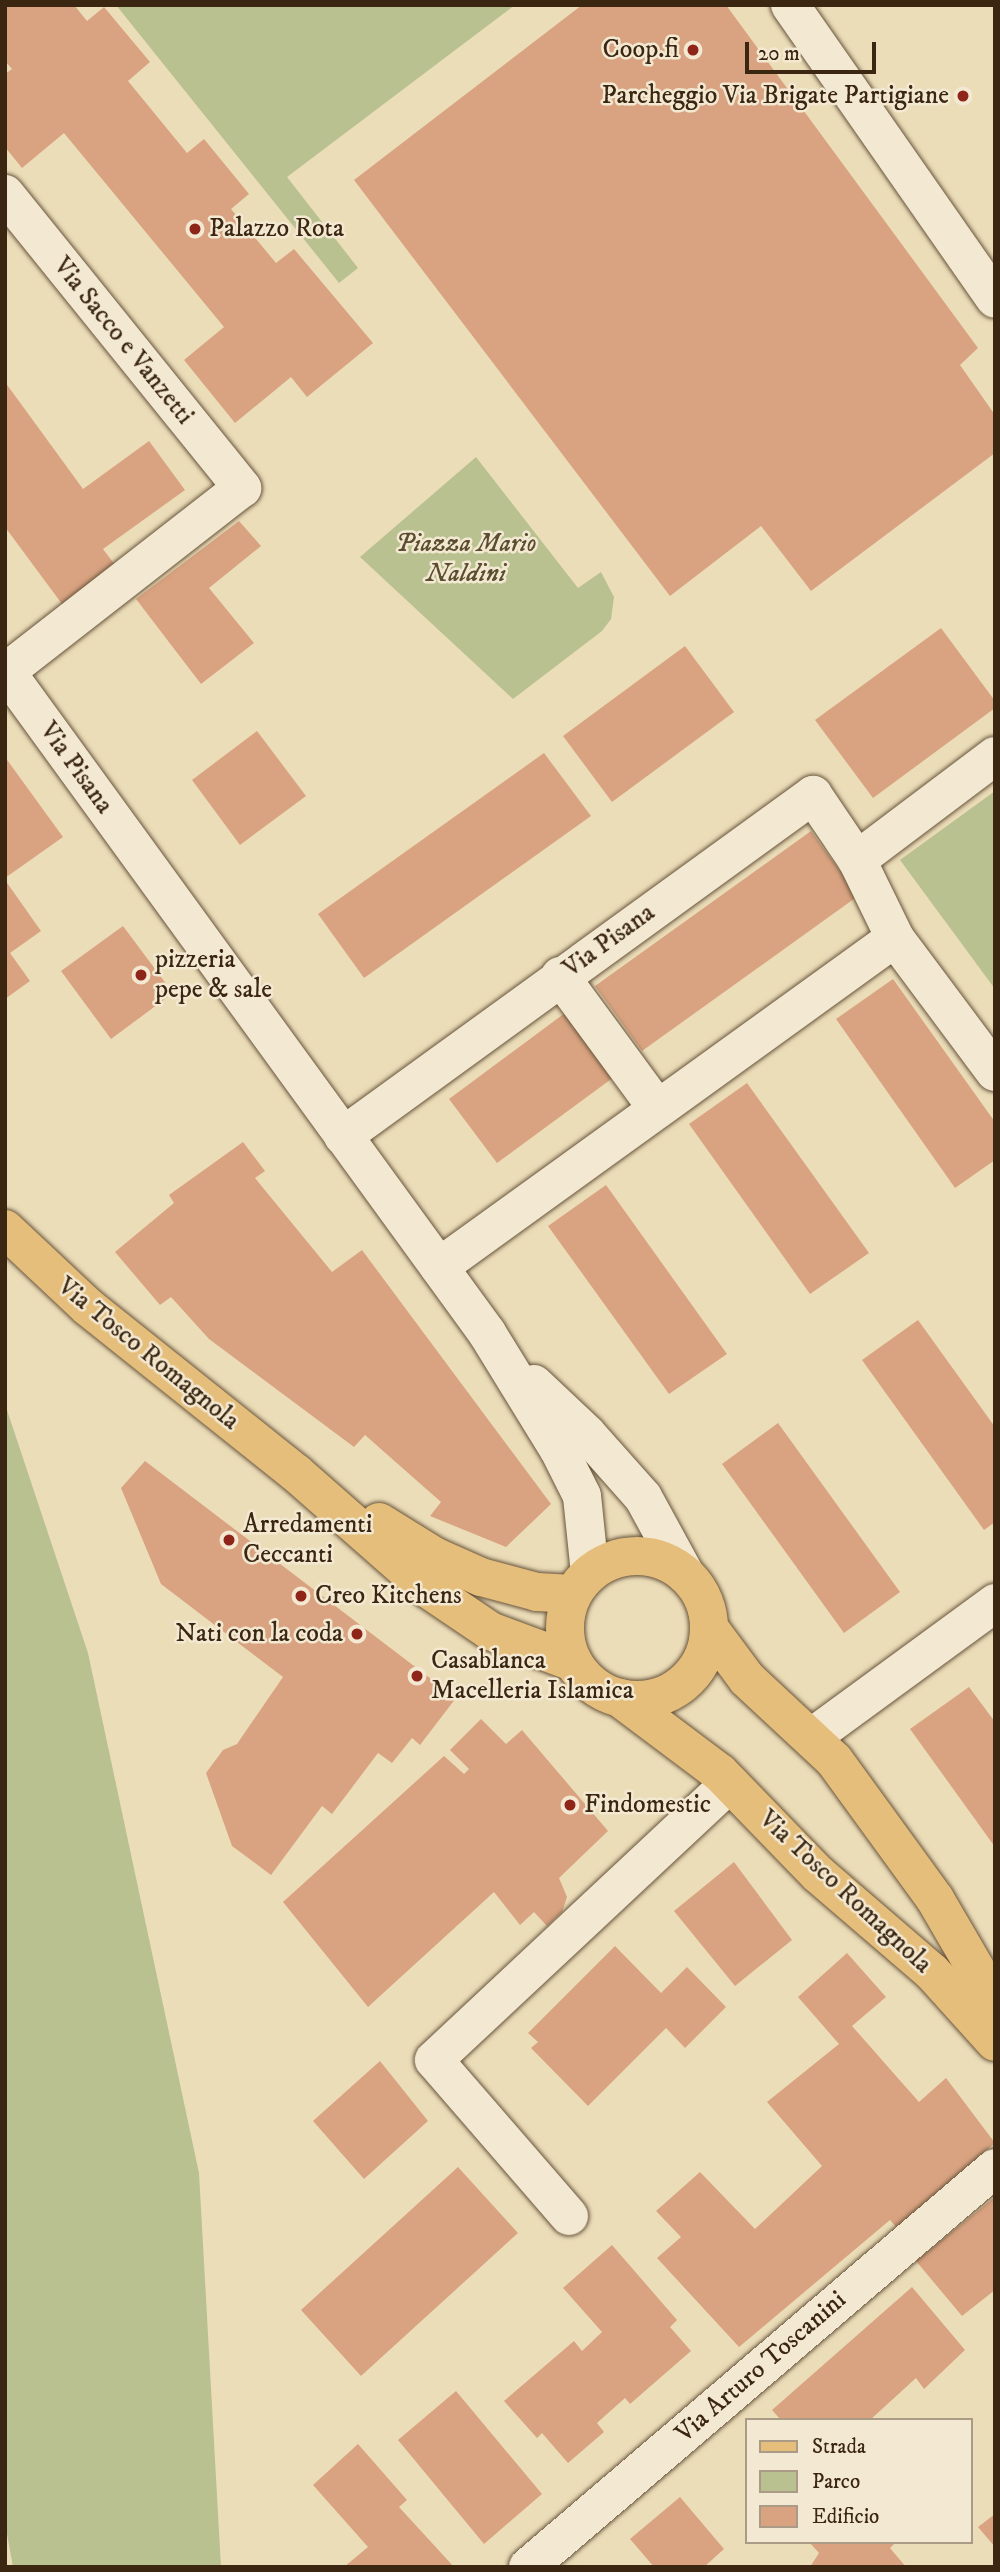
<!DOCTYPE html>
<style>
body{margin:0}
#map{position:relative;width:1000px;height:2572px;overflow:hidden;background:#ecddb9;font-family:"IM FELL DW Pica",serif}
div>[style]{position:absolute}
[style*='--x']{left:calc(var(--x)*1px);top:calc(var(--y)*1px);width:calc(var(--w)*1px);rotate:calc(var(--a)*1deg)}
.green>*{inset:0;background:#b8c18f}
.building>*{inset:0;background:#d9a381}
.roads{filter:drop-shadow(0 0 2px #67543b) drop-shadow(0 0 2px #67543b)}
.minor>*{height:38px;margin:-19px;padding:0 19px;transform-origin:19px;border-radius:19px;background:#f3e9d2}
.major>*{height:38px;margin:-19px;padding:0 19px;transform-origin:19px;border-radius:19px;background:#e6be7c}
.major>.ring{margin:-19px;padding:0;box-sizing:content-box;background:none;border:38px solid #e6be7c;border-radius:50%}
.dots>*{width:19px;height:19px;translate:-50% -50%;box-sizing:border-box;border:4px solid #f3e9d2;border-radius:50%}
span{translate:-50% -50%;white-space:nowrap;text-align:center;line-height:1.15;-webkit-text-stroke:5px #f3e9d2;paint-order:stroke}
.poi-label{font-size:26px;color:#3b2611}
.right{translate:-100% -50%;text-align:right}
.left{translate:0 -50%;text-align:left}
.street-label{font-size:26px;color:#3b2611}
.park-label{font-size:26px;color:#5a4d30;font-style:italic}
.frame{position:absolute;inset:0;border:7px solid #3b2611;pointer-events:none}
.legend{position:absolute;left:745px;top:2418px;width:228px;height:126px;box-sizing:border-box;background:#f3e9d2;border:2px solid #a99b85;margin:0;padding:9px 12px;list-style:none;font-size:21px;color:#3b2611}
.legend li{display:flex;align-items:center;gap:14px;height:35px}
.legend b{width:35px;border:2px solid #a99b85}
.scale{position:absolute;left:745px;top:42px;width:131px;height:32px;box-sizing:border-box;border:4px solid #3b2611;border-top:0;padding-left:9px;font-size:21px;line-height:24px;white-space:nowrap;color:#3b2611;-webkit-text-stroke:5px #f3e9d2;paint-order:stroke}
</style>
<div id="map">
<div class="green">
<div style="clip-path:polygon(116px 5px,515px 5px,287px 177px,358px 268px,339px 283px)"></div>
<div style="clip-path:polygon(476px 457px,578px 588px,601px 572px,614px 597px,611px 619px,602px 631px,513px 699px,360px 557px)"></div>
<div style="clip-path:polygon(995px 791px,995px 989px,900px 860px)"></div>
<div style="clip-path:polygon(5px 1404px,88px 1653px,199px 2173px,221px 2567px,13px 2567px,5px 2523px)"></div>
</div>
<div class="building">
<div style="clip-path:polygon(5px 5px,74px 5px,87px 21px,104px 7px,150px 62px,128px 81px,187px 153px,204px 139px,249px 194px,231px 209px,276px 263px,294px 249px,373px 343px,307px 397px,291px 377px,235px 423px,184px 360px,224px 327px,64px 133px,22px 168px,5px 147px,5px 74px,12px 69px,5px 61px)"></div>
<div style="clip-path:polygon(582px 5px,726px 5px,978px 348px,960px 365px,995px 415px,995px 453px,811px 591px,761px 526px,670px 596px,354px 180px)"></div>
<div style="clip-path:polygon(5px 382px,83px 489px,149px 441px,185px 490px,103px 549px,118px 569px,65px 608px,5px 527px)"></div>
<div style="clip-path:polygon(239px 521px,261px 546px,209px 588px,254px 643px,201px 684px,136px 599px)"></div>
<div style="clip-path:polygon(941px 628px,995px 701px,995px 708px,873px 798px,815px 720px)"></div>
<div style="clip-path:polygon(685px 646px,734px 712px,612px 802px,563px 736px)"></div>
<div style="clip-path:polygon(257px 731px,306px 796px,240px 845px,192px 780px)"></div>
<div style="clip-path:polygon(544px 753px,591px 816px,364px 978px,318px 914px)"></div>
<div style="clip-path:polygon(5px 757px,63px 837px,5px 878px)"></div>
<div style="clip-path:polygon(811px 831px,858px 896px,642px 1051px,595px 986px)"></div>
<div style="clip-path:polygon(5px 880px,41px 931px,10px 953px,30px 981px,5px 999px)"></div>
<div style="clip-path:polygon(123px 926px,173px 993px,111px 1039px,61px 971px)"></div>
<div style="clip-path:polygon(893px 979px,995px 1122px,995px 1160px,955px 1188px,836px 1019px)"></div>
<div style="clip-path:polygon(565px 1013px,614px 1077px,497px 1163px,449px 1099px)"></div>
<div style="clip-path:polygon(747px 1083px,869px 1253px,810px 1294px,689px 1124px)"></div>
<div style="clip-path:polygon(243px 1142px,265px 1171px,255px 1178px,332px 1272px,362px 1250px,551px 1504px,506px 1547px,430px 1516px,441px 1502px,365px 1435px,354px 1447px,209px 1339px,171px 1297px,160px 1305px,115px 1252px,174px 1203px,169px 1195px)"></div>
<div style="clip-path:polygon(606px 1185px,727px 1354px,669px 1394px,548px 1226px)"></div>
<div style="clip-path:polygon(918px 1320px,995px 1427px,995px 1522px,984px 1530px,862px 1360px)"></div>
<div style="clip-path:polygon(778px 1423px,900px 1592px,844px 1633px,722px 1464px)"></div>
<div style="clip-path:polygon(145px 1461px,456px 1698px,420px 1745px,412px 1738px,392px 1763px,378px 1753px,332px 1814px,322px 1806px,271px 1875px,232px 1846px,206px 1773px,223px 1750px,237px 1744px,283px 1677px,161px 1584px,121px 1488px)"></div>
<div style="clip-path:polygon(969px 1687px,995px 1722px,995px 1847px,910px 1729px)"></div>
<div style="clip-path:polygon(481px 1719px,506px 1744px,522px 1730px,608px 1831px,559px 1878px,567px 1897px,562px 1912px,547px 1926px,534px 1912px,520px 1925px,494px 1892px,368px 2007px,283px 1902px,444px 1756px,464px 1774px,469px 1769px,450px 1750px)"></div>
<div style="clip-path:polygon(734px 1862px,792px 1940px,735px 1986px,674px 1911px)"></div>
<div style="clip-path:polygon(615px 1946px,661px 1993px,687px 1967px,726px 2007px,685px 2048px,666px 2028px,588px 2106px,531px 2048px,538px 2042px,528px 2033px)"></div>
<div style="clip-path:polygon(847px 1953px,886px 1997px,852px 2026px,919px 2102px,946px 2078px,995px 2143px,897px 2228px,890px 2220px,739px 2347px,657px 2258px,681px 2237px,656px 2211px,700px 2172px,755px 2229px,822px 2166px,767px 2102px,839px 2044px,798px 1997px)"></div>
<div style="clip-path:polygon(380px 2061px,428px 2121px,364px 2179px,313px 2121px)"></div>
<div style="clip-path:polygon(458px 2167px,518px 2233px,361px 2376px,301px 2310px)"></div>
<div style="clip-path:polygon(995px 2197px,995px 2290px,962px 2316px,916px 2261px)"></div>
<div style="clip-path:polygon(612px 2245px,677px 2320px,670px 2327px,691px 2351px,630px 2404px,625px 2398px,597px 2423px,604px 2432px,568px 2463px,542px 2433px,537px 2438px,504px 2401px,574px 2341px,582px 2351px,602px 2332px,563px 2288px)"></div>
<div style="clip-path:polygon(912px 2287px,965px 2350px,924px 2389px,916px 2378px,870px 2420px,781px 2420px,772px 2410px)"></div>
<div style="clip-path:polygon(456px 2391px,542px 2494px,484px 2544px,398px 2440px)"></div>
<div style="clip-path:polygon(358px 2444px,407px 2500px,399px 2507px,454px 2567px,344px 2567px,368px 2547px,313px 2485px)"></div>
<div style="clip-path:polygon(680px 2497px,724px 2549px,704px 2567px,654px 2567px,630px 2539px)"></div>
<div style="clip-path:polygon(995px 2514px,995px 2547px,978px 2527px)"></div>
<div style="clip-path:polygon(809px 2542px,896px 2542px,890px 2548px,906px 2567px,810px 2567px,819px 2553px)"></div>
</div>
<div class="roads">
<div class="minor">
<div style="--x:790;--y:5;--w:358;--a:55.1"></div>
<div style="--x:5;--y:194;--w:378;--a:51.1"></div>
<div style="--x:242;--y:488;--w:299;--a:142.1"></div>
<div style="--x:5;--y:670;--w:820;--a:53.98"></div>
<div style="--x:487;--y:1333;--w:137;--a:58.4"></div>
<div style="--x:559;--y:1450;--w:51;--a:63.4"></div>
<div style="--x:582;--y:1496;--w:77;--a:84.1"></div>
<div style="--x:857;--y:860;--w:173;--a:-37"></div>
<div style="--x:560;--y:976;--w:164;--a:53.7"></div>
<div style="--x:343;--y:1136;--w:581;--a:-35.96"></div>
<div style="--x:813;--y:795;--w:78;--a:55.9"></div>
<div style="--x:857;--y:860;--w:87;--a:64"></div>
<div style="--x:895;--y:938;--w:167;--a:53.3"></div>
<div style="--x:439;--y:1267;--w:562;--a:-35.81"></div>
<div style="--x:534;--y:1384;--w:73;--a:43.3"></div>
<div style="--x:587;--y:1434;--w:84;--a:48.4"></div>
<div style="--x:643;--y:1497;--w:88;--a:61.4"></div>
<div style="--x:812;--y:1737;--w:227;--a:-36.2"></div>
<div style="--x:569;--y:2216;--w:206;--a:-130.9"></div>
<div style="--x:434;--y:2060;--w:405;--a:-43.1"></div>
<div style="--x:528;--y:2567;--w:614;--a:-40.51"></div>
</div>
<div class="major">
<div style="--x:5;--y:1229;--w:114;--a:43.2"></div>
<div style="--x:88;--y:1307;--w:266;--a:38.6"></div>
<div style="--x:296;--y:1473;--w:176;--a:41.3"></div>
<div style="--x:428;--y:1589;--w:75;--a:34.1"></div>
<div style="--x:490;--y:1631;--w:89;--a:20.5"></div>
<div style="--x:379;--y:1522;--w:65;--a:31.7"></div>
<div style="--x:434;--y:1556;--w:51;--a:24.1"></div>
<div style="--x:481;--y:1577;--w:58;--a:15"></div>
<div style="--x:537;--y:1592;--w:36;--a:3"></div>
<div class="ring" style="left:565px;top:1556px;width:106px;height:106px"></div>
<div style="--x:710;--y:1629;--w:62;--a:53.5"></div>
<div style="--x:747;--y:1679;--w:119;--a:43"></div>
<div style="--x:834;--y:1760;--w:172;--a:54"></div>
<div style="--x:935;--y:1899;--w:119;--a:59.8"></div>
<div style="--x:620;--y:1698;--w:125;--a:36.9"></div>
<div style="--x:720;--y:1773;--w:141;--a:45.9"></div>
<div style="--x:818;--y:1874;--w:150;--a:40.7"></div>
<div style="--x:932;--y:1972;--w:94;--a:48"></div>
</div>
</div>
<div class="dots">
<div style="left:693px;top:50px;background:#8f2418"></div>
<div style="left:963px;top:96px;background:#8f2418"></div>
<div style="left:195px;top:229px;background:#8f2418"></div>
<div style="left:141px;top:975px;background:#8f2418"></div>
<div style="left:229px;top:1540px;background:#8f2418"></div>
<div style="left:301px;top:1596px;background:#8f2418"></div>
<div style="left:357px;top:1634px;background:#8f2418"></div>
<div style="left:417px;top:1676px;background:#8f2418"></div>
<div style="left:570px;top:1805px;background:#8f2418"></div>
</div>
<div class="poi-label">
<span class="right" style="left:679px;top:50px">Coop.fi</span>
<span class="right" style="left:949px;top:96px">Parcheggio Via Brigate Partigiane</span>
<span class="left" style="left:209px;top:229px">Palazzo Rota</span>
<span class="left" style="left:155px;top:975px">pizzeria<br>pepe &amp; sale</span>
<span class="left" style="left:243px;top:1540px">Arredamenti<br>Ceccanti</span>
<span class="left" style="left:315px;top:1596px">Creo Kitchens</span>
<span class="right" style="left:343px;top:1634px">Nati con la coda</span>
<span class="left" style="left:431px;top:1676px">Casablanca<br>Macelleria Islamica</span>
<span class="left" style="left:584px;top:1805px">Findomestic</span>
</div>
<div class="street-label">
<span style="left:123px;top:341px;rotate:51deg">Via Sacco e Vanzetti</span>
<span style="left:76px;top:768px;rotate:54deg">Via Pisana</span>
<span style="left:609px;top:941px;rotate:-36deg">Via Pisana</span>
<span style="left:148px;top:1354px;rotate:39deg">Via Tosco Romagnola</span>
<span style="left:845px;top:1892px;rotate:43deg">Via Tosco Romagnola</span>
<span style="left:761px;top:2367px;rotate:-41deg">Via Arturo Toscanini</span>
</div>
<div class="park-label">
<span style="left:466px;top:559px">Piazza Mario<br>Naldini</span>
</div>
<div class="frame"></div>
<ul class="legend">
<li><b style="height:9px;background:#e6be7c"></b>Strada</li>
<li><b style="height:19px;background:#b8c18f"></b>Parco</li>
<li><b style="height:19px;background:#d9a381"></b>Edificio</li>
</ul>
<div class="scale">20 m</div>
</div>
